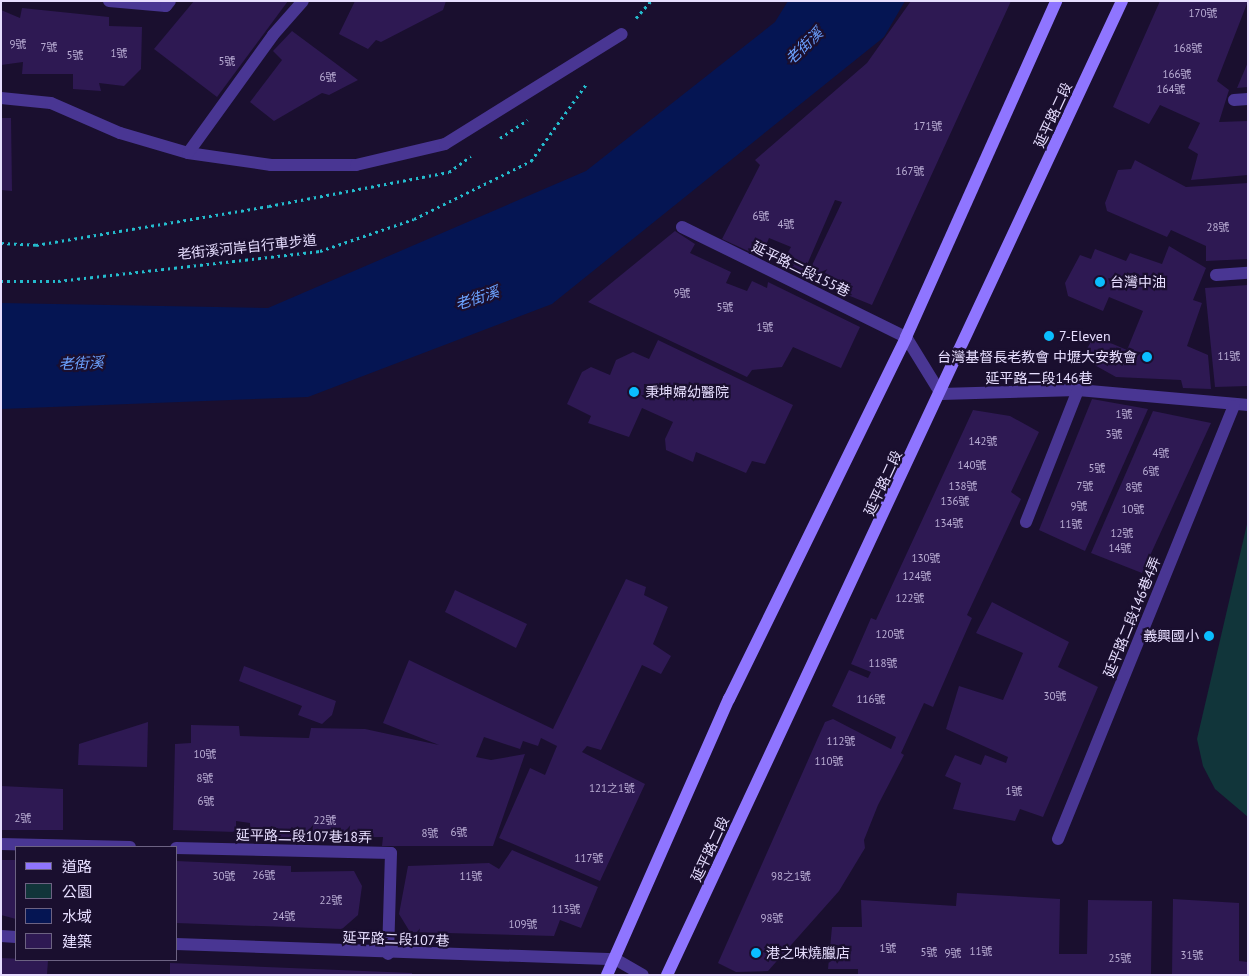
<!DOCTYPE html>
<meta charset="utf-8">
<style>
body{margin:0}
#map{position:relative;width:1249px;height:976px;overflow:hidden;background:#1a0f2f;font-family:"PT Sans","Noto Sans TC",sans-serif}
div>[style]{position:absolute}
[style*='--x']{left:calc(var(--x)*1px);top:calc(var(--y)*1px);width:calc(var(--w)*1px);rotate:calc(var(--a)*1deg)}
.green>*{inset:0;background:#11353a}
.water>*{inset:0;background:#051553}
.building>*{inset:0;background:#2e1953}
.path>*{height:3px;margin-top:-1.5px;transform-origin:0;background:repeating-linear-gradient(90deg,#24bbcd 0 2.5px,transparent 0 6.5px)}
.service>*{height:12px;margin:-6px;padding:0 6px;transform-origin:6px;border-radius:6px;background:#493693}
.secondary>*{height:12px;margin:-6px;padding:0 6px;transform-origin:6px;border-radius:6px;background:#8f75ff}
.dots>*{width:14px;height:14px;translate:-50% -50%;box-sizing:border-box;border:2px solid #1a0f2f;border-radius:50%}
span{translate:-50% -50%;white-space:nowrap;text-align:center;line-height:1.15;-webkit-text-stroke:4.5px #1a0f2f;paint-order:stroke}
.number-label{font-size:11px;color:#b9add4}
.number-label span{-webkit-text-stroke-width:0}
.street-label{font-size:14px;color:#e7deff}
.poi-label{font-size:14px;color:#e7deff}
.left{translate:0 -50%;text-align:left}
.right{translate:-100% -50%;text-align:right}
.water-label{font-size:15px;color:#6ca2ff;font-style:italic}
.frame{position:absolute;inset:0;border:2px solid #e7deff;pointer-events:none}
.legend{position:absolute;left:15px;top:846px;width:162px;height:115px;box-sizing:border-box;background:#1a0f2f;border:1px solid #6c6282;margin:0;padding:6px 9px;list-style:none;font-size:15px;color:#e7deff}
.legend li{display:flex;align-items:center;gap:10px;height:25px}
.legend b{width:25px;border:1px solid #6c6282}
</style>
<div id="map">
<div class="green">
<div style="clip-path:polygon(1248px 520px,1248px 817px,1215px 789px,1203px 766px,1197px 739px)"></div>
</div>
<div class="water">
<div style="clip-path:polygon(788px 1px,905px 1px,884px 37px,552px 304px,308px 397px,1px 409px,1px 303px,268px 308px,586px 171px,775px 22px)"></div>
</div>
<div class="building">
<div style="clip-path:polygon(194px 1px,288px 1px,217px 97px,154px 49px)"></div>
<div style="clip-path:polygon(355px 1px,446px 1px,443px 10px,381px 42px,376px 40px,368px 49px,339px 34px)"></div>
<div style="clip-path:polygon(911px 1px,1011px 1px,872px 305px,806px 278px,842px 202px,835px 200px,803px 274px,782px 263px,791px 247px,769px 238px,761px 257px,722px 239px,760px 165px,755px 160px,867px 63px)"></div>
<div style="clip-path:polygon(1160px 1px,1248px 1px,1217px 81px,1229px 90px,1219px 122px,1248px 121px,1248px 175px,1191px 180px,1198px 154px,1188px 148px,1200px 123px,1160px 105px,1149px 124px,1113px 107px)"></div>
<div style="clip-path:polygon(22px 8px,109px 17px,109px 26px,142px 27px,141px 69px,124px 86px,99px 83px,101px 91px,73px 89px,73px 74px,22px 74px,23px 62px,1px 65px,1px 10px,20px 18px)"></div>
<div style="clip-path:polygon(292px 31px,358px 80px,329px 95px,322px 93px,274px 121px,250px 102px,282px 60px,273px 51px)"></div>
<div style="clip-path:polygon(1248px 62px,1248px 87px,1237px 88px)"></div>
<div style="clip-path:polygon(1px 118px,11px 118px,12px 191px,1px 190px)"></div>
<div style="clip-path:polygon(1135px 160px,1186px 187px,1248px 183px,1248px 259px,1206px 261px,1206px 246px,1171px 230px,1167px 237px,1107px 211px,1105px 203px,1118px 170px,1131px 169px)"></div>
<div style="clip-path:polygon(675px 231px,695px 244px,690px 253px,731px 272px,726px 283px,747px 291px,752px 281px,767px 288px,768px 282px,860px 327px,841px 368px,793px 347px,782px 367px,752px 370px,747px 377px,588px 302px)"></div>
<div style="clip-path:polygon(1169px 246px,1206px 268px,1193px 300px,1202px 303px,1187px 346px,1208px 355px,1211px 389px,1183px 388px,1181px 380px,1116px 377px,1082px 358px,1094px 336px,1127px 350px,1143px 311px,1109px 297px,1103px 311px,1068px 296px,1065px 283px,1080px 255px,1091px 259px,1095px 249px,1126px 261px,1130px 253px,1162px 264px)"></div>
<div style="clip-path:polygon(1248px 285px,1248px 386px,1215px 387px,1205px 288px)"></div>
<div style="clip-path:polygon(658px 340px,793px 405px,765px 464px,752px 461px,746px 473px,696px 452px,693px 462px,666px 450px,665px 439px,673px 422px,642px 408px,629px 437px,588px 423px,591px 416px,567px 404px,582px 372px,591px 367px,610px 375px,616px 360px,633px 352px,649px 359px)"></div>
<div style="clip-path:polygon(1092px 399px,1148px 409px,1085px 551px,1039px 530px)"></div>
<div style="clip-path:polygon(973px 410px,1010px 416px,1039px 432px,1011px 492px,1021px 499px,967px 615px,972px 618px,957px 652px,933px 707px,924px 703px,901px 753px,904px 755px,878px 805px,864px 840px,865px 848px,839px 891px,768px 971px,736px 972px,718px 963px,825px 722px,833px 719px,891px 749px,896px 737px,832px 706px,849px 670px,868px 678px,871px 672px,851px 664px,871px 618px,876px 620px)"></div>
<div style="clip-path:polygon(1153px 411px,1211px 423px,1142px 573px,1091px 553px)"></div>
<div style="clip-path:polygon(626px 579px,646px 587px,644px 595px,668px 607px,653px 644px,671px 656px,661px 674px,642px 665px,601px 750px,587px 746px,582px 752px,645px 784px,600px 881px,499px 838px,530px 768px,545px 775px,557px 746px,541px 738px,538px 746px,523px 741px,520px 749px,484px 737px,476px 757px,491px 760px,525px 754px,493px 846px,382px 846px,383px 837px,270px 838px,251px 835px,250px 823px,236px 821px,236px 832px,173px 830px,175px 744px,191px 743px,191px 725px,239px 726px,240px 736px,309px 738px,311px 728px,365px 729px,439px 745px,383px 723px,409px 660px,553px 729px)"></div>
<div style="clip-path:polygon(455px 590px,527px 624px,516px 648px,445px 612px)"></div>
<div style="clip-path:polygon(992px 602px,1069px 642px,1058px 667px,1098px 687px,1043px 817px,1020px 809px,1015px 821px,953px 809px,961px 783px,945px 776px,955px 755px,981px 765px,985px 755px,1006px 763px,1008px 757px,946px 729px,959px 686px,1003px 700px,1023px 653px,976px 633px)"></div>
<div style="clip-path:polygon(244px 666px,336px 701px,332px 715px,322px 724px,298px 715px,302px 706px,239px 681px)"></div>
<div style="clip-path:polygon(148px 722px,147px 767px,78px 765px,79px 744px)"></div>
<div style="clip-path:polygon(1px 786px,63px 789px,63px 830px,1px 830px)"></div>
<div style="clip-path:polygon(512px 850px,598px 887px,581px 928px,560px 920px,554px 936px,410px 932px,399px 914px,408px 866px,489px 863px,499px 869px)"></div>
<div style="clip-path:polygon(1px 860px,16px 860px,16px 919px,1px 915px)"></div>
<div style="clip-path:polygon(176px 861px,291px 866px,291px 872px,354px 871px,362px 886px,358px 915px,342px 929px,176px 923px)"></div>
<div style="clip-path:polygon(957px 893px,1060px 899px,1059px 954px,1087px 954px,1088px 900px,1152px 901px,1151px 975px,858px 975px,858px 969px,828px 969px,832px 927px,862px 927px,861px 900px,956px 906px)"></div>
<div style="clip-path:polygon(1173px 899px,1239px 903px,1239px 961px,1248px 962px,1248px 975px,1172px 975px)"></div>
<div style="clip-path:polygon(1px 958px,48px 960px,47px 975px,1px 975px)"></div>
<div style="clip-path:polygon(170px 963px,412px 973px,412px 975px,170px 975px)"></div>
</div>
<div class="path">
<div style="--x:636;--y:18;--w:23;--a:-49"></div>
<div style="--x:500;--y:138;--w:33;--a:-33"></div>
<div style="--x:1;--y:243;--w:35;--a:3"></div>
<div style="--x:36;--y:245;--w:236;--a:-9.5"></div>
<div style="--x:269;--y:206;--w:183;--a:-10.7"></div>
<div style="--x:449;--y:172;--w:27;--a:-36"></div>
<div style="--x:1;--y:281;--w:57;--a:0"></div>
<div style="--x:58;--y:281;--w:264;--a:-6.5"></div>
<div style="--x:320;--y:251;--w:99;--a:-18.8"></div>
<div style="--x:414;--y:219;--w:131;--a:-26.4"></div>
<div style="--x:531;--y:161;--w:96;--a:-54.3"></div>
</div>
<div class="service">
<div style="--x:109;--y:1;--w:57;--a:5"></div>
<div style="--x:166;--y:6;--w:6;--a:-51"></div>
<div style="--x:1;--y:98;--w:50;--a:5.7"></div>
<div style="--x:51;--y:103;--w:75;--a:23.5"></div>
<div style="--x:120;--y:133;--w:71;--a:16.4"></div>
<div style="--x:188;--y:153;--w:84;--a:8.2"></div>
<div style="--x:271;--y:165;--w:85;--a:0"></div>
<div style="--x:356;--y:165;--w:91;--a:-13.3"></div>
<div style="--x:445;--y:144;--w:208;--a:-31.9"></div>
<div style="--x:1234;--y:100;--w:14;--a:-4"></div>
<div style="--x:188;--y:153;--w:145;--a:-54.2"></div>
<div style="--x:273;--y:35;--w:45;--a:-48.6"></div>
<div style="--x:682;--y:227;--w:250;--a:26.2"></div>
<div style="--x:906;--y:337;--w:67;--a:58.4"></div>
<div style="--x:941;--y:394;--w:137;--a:-1.7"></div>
<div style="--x:1078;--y:390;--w:171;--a:5"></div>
<div style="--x:1216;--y:275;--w:32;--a:-4"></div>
<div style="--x:1026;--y:522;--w:142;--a:-68.5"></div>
<div style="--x:1058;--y:839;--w:467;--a:-67.9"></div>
<div style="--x:1;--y:844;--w:129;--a:1.3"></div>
<div style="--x:176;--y:848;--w:215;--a:1.3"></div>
<div style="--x:391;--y:853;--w:101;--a:91.7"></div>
<div style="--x:1;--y:936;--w:15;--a:4"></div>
<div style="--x:176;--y:944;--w:439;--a:2"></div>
<div style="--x:615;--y:959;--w:32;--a:30"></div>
</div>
<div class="secondary">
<div style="--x:607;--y:975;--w:302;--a:-66.2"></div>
<div style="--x:729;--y:699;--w:403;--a:-63.9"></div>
<div style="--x:906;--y:337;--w:368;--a:-65.9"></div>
<div style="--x:667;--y:975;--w:1075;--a:-64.96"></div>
</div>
<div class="dots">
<div style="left:1100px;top:282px;background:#0abeff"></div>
<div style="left:1049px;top:336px;background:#0abeff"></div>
<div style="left:1147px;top:357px;background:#0abeff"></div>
<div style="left:634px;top:392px;background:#0abeff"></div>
<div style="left:1209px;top:636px;background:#0abeff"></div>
<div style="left:756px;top:953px;background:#0abeff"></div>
</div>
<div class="number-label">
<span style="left:1203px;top:13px">170號</span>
<span style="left:18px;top:44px">9號</span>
<span style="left:49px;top:47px">7號</span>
<span style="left:1188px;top:48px">168號</span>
<span style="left:119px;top:53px">1號</span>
<span style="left:75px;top:55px">5號</span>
<span style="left:227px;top:61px">5號</span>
<span style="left:1177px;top:74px">166號</span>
<span style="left:328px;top:77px">6號</span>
<span style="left:1171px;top:89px">164號</span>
<span style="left:928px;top:126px">171號</span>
<span style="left:910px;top:171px">167號</span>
<span style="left:761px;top:216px">6號</span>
<span style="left:786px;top:224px">4號</span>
<span style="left:1218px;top:227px">28號</span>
<span style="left:682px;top:293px">9號</span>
<span style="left:725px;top:307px">5號</span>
<span style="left:765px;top:327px">1號</span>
<span style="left:1229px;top:356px">11號</span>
<span style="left:1124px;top:414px">1號</span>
<span style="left:1114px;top:434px">3號</span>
<span style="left:983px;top:441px">142號</span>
<span style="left:1161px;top:453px">4號</span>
<span style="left:972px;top:465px">140號</span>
<span style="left:1097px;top:468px">5號</span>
<span style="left:1151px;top:471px">6號</span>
<span style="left:963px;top:486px">138號</span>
<span style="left:1085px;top:486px">7號</span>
<span style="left:1134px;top:487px">8號</span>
<span style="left:955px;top:501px">136號</span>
<span style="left:1079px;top:506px">9號</span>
<span style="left:1133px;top:509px">10號</span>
<span style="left:949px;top:523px">134號</span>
<span style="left:1071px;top:524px">11號</span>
<span style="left:1122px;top:533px">12號</span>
<span style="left:1120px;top:548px">14號</span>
<span style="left:926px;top:558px">130號</span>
<span style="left:917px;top:576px">124號</span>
<span style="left:910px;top:598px">122號</span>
<span style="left:890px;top:634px">120號</span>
<span style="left:883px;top:663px">118號</span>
<span style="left:1055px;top:696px">30號</span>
<span style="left:871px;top:699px">116號</span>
<span style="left:841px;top:741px">112號</span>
<span style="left:205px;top:754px">10號</span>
<span style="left:829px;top:761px">110號</span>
<span style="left:205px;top:778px">8號</span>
<span style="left:612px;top:788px">121之1號</span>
<span style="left:1014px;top:791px">1號</span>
<span style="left:206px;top:801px">6號</span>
<span style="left:23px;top:818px">2號</span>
<span style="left:325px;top:820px">22號</span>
<span style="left:459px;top:832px">6號</span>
<span style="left:430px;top:833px">8號</span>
<span style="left:589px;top:858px">117號</span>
<span style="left:264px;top:875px">26號</span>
<span style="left:224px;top:876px">30號</span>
<span style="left:471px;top:876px">11號</span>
<span style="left:791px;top:876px">98之1號</span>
<span style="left:331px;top:900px">22號</span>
<span style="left:566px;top:909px">113號</span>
<span style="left:284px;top:916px">24號</span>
<span style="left:772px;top:918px">98號</span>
<span style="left:523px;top:924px">109號</span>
<span style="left:888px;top:948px">1號</span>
<span style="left:981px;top:951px">11號</span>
<span style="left:929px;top:952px">5號</span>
<span style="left:953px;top:953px">9號</span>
<span style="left:1192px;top:955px">31號</span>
<span style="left:1120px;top:958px">25號</span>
</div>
<div class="street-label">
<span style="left:1053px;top:115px;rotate:-65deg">延平路二段</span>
<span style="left:247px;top:247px;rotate:-6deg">老街溪河岸自行車步道</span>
<span style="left:801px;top:269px;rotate:26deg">延平路二段155巷</span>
<span style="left:1039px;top:378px">延平路二段146巷</span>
<span style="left:883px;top:483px;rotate:-65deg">延平路二段</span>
<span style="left:1132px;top:617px;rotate:-68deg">延平路二段146巷4弄</span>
<span style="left:304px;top:836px;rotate:1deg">延平路二段107巷18弄</span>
<span style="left:710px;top:849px;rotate:-65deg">延平路二段</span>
<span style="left:396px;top:939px;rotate:2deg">延平路二段107巷</span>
</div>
<div class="poi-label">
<span class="left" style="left:1110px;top:282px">台灣中油</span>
<span class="left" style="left:1059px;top:336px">7-Eleven</span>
<span class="right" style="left:1137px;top:357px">台灣基督長老教會 中壢大安教會</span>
<span class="left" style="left:645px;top:392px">秉坤婦幼醫院</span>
<span class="right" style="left:1199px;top:636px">義興國小</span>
<span class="left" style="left:766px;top:953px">港之味燒臘店</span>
</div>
<div class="water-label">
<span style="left:804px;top:46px;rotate:-44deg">老街溪</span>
<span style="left:477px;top:298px;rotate:-18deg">老街溪</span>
<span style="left:81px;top:363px;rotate:-2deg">老街溪</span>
</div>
<div class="frame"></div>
<ul class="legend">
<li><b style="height:6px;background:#8f75ff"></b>道路</li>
<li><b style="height:14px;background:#11353a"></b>公園</li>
<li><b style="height:14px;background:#051553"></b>水域</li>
<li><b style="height:14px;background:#2e1953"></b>建築</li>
</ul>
</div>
